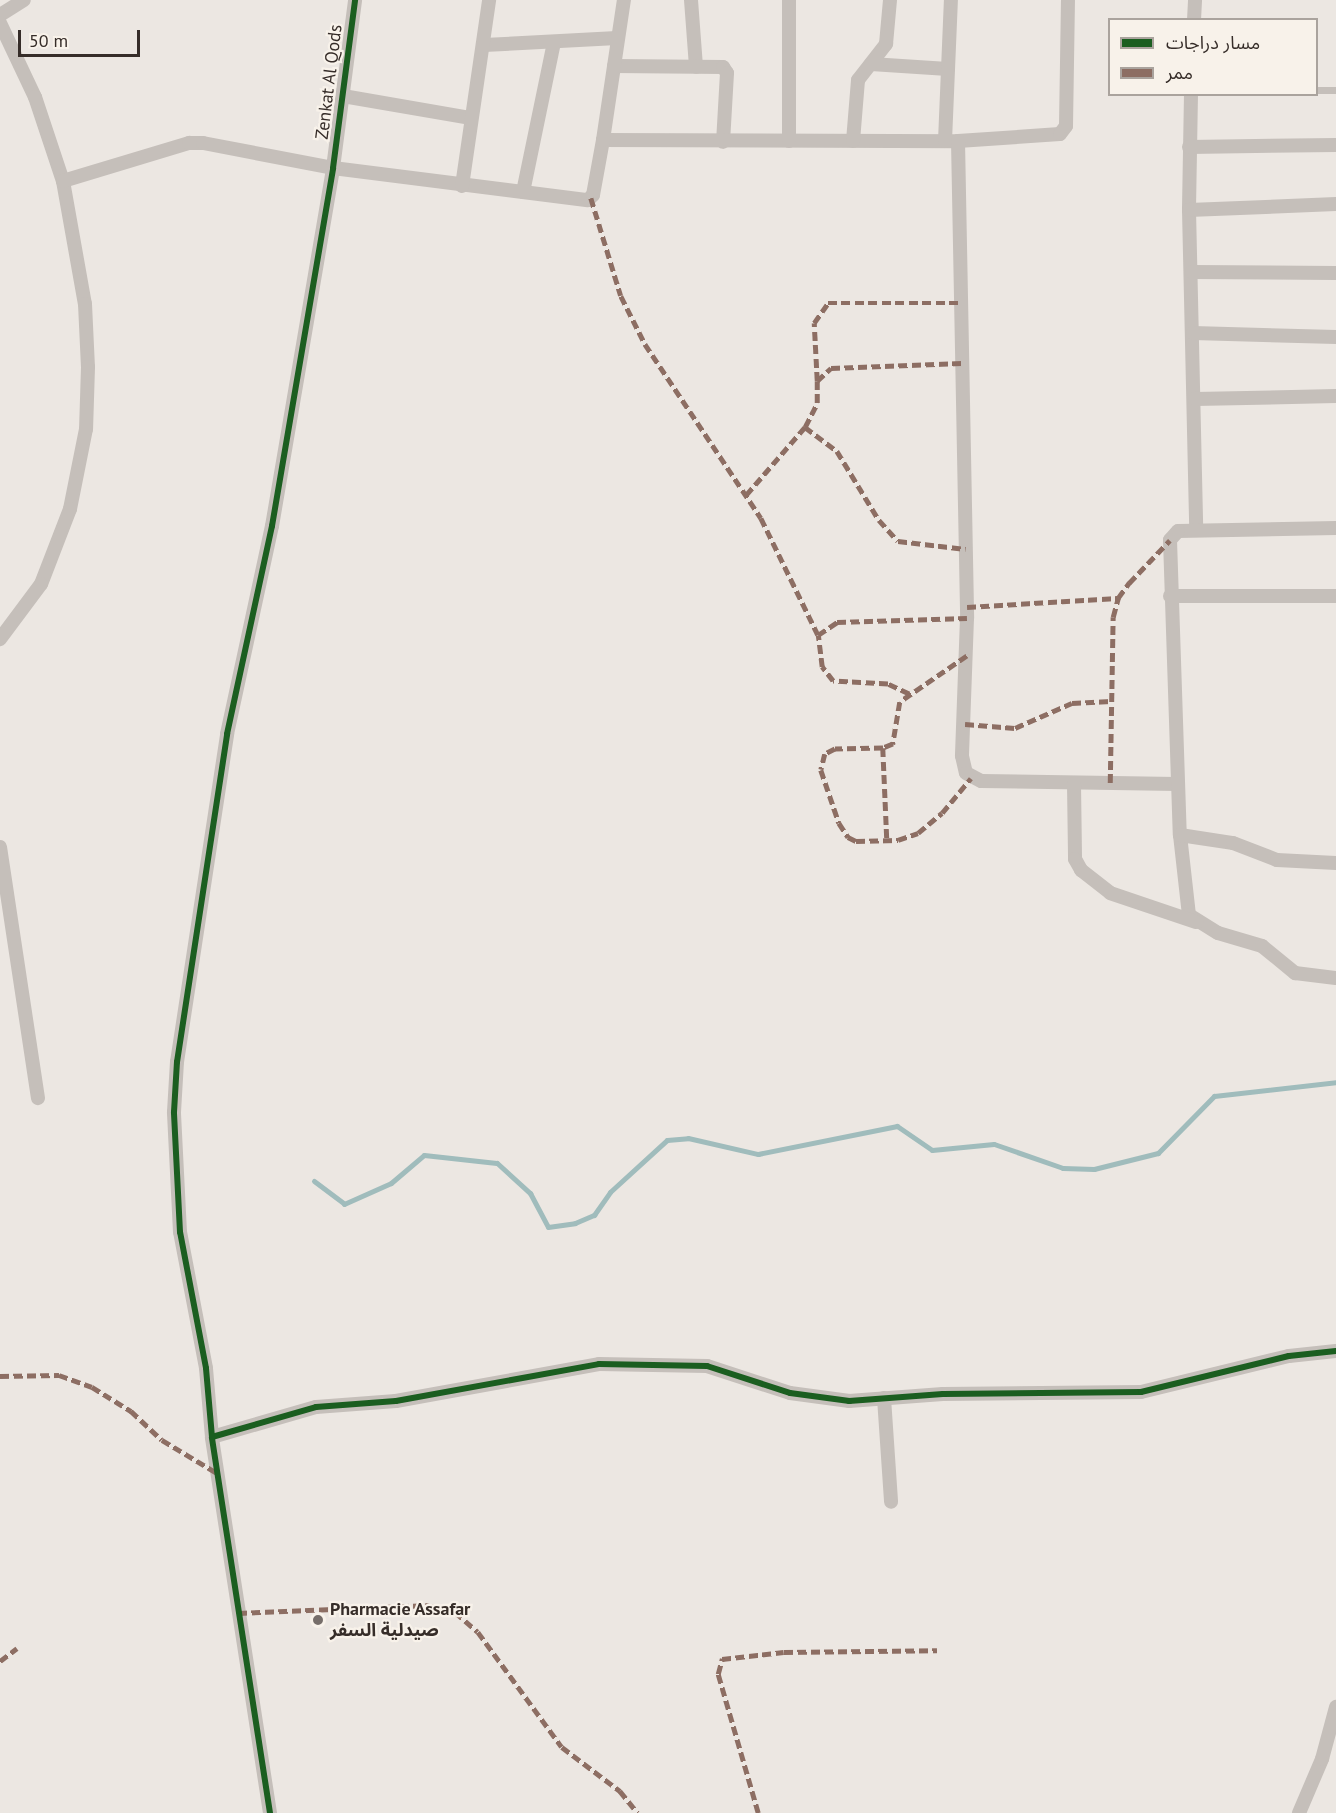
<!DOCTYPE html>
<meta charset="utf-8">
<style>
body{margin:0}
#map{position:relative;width:1336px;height:1813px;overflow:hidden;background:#ece7e2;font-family:"PT Sans","Noto Sans Arabic",sans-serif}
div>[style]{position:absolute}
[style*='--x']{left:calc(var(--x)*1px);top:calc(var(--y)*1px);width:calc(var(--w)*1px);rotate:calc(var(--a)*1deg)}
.stream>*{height:5px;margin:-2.5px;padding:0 2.5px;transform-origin:2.5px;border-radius:2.5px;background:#a0bcbc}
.lane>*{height:7px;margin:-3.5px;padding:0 3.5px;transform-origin:3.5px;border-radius:3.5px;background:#c5bfba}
.street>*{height:14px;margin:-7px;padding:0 7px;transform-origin:7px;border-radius:7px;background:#c5bfba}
.quiet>*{height:4.5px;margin-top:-2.25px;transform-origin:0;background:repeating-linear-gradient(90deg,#8d6e63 0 9px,transparent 0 13.5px)}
.cycleway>*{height:6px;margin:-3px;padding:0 3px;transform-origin:3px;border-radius:3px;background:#1b5e20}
.dots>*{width:16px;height:16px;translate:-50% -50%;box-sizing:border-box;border:3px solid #f8f2ea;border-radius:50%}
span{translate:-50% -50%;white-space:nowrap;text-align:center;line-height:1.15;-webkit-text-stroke:4.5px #f8f2ea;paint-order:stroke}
.street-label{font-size:18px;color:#362d29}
.poi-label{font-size:18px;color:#362d29;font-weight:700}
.left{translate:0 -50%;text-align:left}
.legend{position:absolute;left:1108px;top:18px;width:210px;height:78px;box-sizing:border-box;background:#f8f2ea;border:2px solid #aaa39d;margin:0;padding:8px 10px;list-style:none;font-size:18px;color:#362d29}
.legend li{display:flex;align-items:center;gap:12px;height:30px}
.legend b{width:30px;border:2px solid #aaa39d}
.scale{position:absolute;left:18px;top:30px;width:122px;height:27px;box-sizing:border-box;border:3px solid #362d29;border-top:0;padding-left:8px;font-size:18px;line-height:21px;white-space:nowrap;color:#362d29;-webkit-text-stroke:4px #f8f2ea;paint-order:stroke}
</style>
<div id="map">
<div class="stream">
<div style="--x:314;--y:1181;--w:38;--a:37"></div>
<div style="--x:344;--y:1204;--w:51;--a:-24.1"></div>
<div style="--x:391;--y:1183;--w:43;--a:-40.3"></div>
<div style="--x:424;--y:1155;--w:73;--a:6.3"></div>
<div style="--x:497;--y:1163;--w:45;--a:42.3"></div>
<div style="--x:530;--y:1193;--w:38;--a:62"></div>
<div style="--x:548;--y:1227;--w:27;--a:-8"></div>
<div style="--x:575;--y:1223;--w:21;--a:-23"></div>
<div style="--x:594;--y:1215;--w:28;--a:-55"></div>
<div style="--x:610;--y:1192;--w:77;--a:-42.4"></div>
<div style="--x:667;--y:1140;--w:21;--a:-5"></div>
<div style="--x:688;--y:1138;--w:72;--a:12.9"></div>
<div style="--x:758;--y:1154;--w:142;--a:-11.4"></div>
<div style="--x:897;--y:1126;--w:42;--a:34.4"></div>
<div style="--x:932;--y:1150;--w:62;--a:-5.5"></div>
<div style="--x:994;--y:1144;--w:73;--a:19.2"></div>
<div style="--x:1063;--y:1168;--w:31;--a:2"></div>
<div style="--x:1094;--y:1169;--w:66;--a:-14"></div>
<div style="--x:1158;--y:1153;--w:80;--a:-45.5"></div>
<div style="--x:1214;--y:1096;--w:123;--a:-6.5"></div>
</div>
<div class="lane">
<div style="--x:1316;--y:90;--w:20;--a:0"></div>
</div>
<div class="street">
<div style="--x:691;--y:0;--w:67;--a:85.7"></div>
<div style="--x:0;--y:15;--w:28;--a:-32"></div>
<div style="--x:1194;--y:20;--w:20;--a:-87"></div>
<div style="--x:0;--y:23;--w:82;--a:64.7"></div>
<div style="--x:35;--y:97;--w:89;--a:71.6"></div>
<div style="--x:63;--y:181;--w:125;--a:79.9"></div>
<div style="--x:85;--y:304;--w:63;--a:87.3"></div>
<div style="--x:88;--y:367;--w:62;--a:91.8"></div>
<div style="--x:86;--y:429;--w:82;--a:101.3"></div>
<div style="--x:70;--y:509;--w:80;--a:111.1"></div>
<div style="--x:41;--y:584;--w:69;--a:126.7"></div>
<div style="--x:484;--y:45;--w:133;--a:-3"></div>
<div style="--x:871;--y:64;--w:77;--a:3.7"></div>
<div style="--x:614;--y:66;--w:109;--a:0.5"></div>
<div style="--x:723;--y:67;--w:7;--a:56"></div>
<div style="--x:727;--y:73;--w:69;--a:93.3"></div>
<div style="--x:1191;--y:94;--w:116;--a:91"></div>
<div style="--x:1189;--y:210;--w:320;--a:88.7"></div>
<div style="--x:343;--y:96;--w:130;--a:9.8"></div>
<div style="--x:603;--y:140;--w:355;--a:0.2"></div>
<div style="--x:958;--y:141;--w:102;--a:-3.9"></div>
<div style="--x:1060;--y:134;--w:10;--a:-53"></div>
<div style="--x:1066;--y:126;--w:126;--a:-89.1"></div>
<div style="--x:789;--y:141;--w:141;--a:-90"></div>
<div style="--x:853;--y:141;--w:61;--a:-85.3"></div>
<div style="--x:858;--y:80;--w:46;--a:-52.1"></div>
<div style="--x:886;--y:44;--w:44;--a:-84.8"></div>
<div style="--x:945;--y:141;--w:141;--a:-87.6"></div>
<div style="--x:958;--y:141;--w:477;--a:88.9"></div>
<div style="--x:967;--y:618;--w:138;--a:92.1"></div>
<div style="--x:962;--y:756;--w:17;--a:77"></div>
<div style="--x:966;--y:773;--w:17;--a:28"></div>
<div style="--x:981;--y:781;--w:196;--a:0.9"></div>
<div style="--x:1189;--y:147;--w:147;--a:-0.8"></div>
<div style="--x:63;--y:181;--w:132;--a:-16.8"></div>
<div style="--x:189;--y:143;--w:14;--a:0"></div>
<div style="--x:203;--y:143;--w:132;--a:10.9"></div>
<div style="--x:333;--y:168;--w:257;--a:7.2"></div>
<div style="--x:588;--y:200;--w:7;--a:-45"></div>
<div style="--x:593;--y:195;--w:56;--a:-79.7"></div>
<div style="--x:603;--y:140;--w:142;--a:-81.5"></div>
<div style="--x:462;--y:186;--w:188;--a:-81.7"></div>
<div style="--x:523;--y:192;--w:153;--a:-78.3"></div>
<div style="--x:1189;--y:210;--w:147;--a:-2.3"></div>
<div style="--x:1192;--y:272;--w:144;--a:0.4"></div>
<div style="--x:1193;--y:333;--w:143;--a:1.6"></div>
<div style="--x:1195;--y:399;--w:141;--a:-1.2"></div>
<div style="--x:1336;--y:528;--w:158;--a:178.9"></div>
<div style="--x:1178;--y:531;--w:12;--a:132"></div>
<div style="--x:1170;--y:540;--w:295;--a:88.1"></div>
<div style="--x:1180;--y:835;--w:81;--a:83.6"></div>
<div style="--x:1189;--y:915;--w:34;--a:32"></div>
<div style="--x:1218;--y:933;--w:46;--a:16.5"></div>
<div style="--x:1262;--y:946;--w:43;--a:39.3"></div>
<div style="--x:1295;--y:973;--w:41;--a:7"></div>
<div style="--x:1170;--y:596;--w:166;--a:0"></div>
<div style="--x:1074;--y:784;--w:75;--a:89.2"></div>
<div style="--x:1075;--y:859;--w:13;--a:61"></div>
<div style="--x:1081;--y:870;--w:37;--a:38"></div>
<div style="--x:1110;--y:893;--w:91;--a:18.6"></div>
<div style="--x:1180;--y:835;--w:54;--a:8.6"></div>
<div style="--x:1233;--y:843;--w:47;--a:21.1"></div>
<div style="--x:1277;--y:860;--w:59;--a:2.9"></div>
<div style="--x:0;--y:847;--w:254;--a:81.4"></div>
<div style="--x:884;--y:1398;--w:104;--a:86.1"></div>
<div style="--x:212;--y:1437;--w:108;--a:-16.1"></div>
<div style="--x:316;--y:1407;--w:80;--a:-4.3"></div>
<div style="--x:396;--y:1401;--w:206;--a:-10.3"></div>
<div style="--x:599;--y:1364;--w:108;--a:1.1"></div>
<div style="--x:707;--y:1366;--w:87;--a:18"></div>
<div style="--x:790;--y:1393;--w:60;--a:7.7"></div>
<div style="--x:849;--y:1401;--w:94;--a:-4.3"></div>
<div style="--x:943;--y:1394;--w:198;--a:-0.6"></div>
<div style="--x:1141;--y:1392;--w:152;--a:-13.7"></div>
<div style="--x:1289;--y:1356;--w:47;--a:-6.1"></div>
<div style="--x:270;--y:1813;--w:380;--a:-98.8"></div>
<div style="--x:212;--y:1437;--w:69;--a:-95"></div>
<div style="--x:206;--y:1368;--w:138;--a:-100.8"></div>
<div style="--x:180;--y:1232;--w:120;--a:-92.9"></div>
<div style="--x:174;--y:1112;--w:50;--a:-86.6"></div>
<div style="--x:177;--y:1062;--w:332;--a:-81.3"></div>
<div style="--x:227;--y:734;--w:213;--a:-77.8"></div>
<div style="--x:272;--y:526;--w:363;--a:-80.3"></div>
<div style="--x:333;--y:168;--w:169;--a:-82.5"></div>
<div style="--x:1299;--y:1813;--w:59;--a:-66.9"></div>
<div style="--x:1322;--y:1759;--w:54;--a:-74.9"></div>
</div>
<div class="quiet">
<div style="--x:591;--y:198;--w:102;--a:73"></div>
<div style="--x:621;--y:296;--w:54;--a:63.4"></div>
<div style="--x:645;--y:344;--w:209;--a:56.3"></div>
<div style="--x:761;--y:518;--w:130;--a:64"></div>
<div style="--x:817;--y:381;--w:58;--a:-93"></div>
<div style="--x:814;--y:323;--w:24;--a:-55"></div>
<div style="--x:828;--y:303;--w:133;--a:0"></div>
<div style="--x:805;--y:427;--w:40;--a:37"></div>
<div style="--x:837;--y:451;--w:81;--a:58.7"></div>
<div style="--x:879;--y:520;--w:28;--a:48"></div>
<div style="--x:898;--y:541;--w:68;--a:6.7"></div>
<div style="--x:746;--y:495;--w:90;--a:-49.1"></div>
<div style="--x:805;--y:427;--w:27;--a:-63"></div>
<div style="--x:817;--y:403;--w:22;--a:-90"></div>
<div style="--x:817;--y:381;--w:19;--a:-43"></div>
<div style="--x:831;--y:368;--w:131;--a:-2.2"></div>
<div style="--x:967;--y:607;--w:151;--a:-3.4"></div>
<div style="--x:967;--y:656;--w:81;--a:145.5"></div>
<div style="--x:900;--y:702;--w:43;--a:99.5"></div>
<div style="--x:893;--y:744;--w:11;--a:158"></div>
<div style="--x:883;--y:748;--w:48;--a:178.8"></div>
<div style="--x:835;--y:749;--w:11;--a:153"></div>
<div style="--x:825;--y:754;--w:16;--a:104"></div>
<div style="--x:821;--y:770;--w:56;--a:71.2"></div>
<div style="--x:839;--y:823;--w:17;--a:57"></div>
<div style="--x:848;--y:837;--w:9;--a:27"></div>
<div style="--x:856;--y:841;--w:42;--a:-1.4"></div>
<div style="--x:898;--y:840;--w:21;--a:-19"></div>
<div style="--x:918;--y:833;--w:31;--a:-40"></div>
<div style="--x:942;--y:813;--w:45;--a:-50.4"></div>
<div style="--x:909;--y:694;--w:23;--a:-155"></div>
<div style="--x:888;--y:684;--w:55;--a:-176.9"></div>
<div style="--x:833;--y:681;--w:18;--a:-128"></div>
<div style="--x:822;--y:667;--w:32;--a:-97"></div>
<div style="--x:818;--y:635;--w:23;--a:-34"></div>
<div style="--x:837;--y:622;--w:130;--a:-1.8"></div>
<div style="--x:965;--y:724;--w:50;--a:4.6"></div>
<div style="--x:1015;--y:728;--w:62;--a:-23.7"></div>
<div style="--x:1072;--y:703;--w:39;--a:-3"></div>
<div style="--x:883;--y:748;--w:93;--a:87.5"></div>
<div style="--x:1110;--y:783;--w:166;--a:-89"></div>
<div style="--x:1113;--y:617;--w:20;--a:-75"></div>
<div style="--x:1118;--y:598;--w:19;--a:-54"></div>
<div style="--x:1129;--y:583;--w:59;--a:-46.4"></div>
<div style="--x:0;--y:1376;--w:59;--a:-1"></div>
<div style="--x:59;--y:1375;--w:35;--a:20"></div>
<div style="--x:92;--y:1387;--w:46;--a:31.6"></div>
<div style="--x:131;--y:1411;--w:42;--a:43.1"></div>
<div style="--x:162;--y:1440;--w:64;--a:31"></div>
<div style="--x:238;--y:1613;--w:187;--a:-2.4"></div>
<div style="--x:425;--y:1605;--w:31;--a:13"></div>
<div style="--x:455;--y:1612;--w:30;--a:41"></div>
<div style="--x:478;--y:1632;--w:142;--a:53.9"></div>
<div style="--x:562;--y:1747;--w:73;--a:37.2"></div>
<div style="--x:620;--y:1791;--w:28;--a:51"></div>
<div style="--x:0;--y:1661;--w:21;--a:-37"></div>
<div style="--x:758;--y:1813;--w:145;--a:-106.1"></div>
<div style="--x:718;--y:1674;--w:16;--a:-75"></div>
<div style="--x:722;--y:1659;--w:62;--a:-6.4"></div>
<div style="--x:784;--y:1652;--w:153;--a:-0.7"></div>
</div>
<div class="cycleway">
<div style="--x:212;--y:1437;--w:108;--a:-16.1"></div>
<div style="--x:316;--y:1407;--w:80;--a:-4.3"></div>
<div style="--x:396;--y:1401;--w:206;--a:-10.3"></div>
<div style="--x:599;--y:1364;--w:108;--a:1.1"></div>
<div style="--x:707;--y:1366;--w:87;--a:18"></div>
<div style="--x:790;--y:1393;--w:60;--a:7.7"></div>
<div style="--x:849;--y:1401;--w:94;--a:-4.3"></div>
<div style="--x:943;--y:1394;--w:198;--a:-0.6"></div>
<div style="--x:1141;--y:1392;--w:152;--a:-13.7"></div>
<div style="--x:1289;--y:1356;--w:47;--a:-6.1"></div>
<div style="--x:270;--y:1813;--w:380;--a:-98.8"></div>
<div style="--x:212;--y:1437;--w:69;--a:-95"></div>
<div style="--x:206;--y:1368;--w:138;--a:-100.8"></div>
<div style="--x:180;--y:1232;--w:120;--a:-92.9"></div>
<div style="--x:174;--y:1112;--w:50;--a:-86.6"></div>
<div style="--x:177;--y:1062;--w:332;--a:-81.3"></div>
<div style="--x:227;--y:734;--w:213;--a:-77.8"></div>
<div style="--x:272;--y:526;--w:363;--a:-80.3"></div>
<div style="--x:333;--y:168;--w:169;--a:-82.5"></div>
</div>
<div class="dots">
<div style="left:318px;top:1620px;background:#766e6a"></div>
</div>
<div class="street-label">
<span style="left:329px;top:82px;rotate:-83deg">Zenkat Al Qods</span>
</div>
<div class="poi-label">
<span class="left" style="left:330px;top:1620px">Pharmacie Assafar<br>صيدلية السفر</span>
</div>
<ul class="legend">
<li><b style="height:8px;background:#1b5e20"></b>مسار دراجات</li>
<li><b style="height:8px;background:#8d6e63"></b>ممر</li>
</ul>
<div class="scale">50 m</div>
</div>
